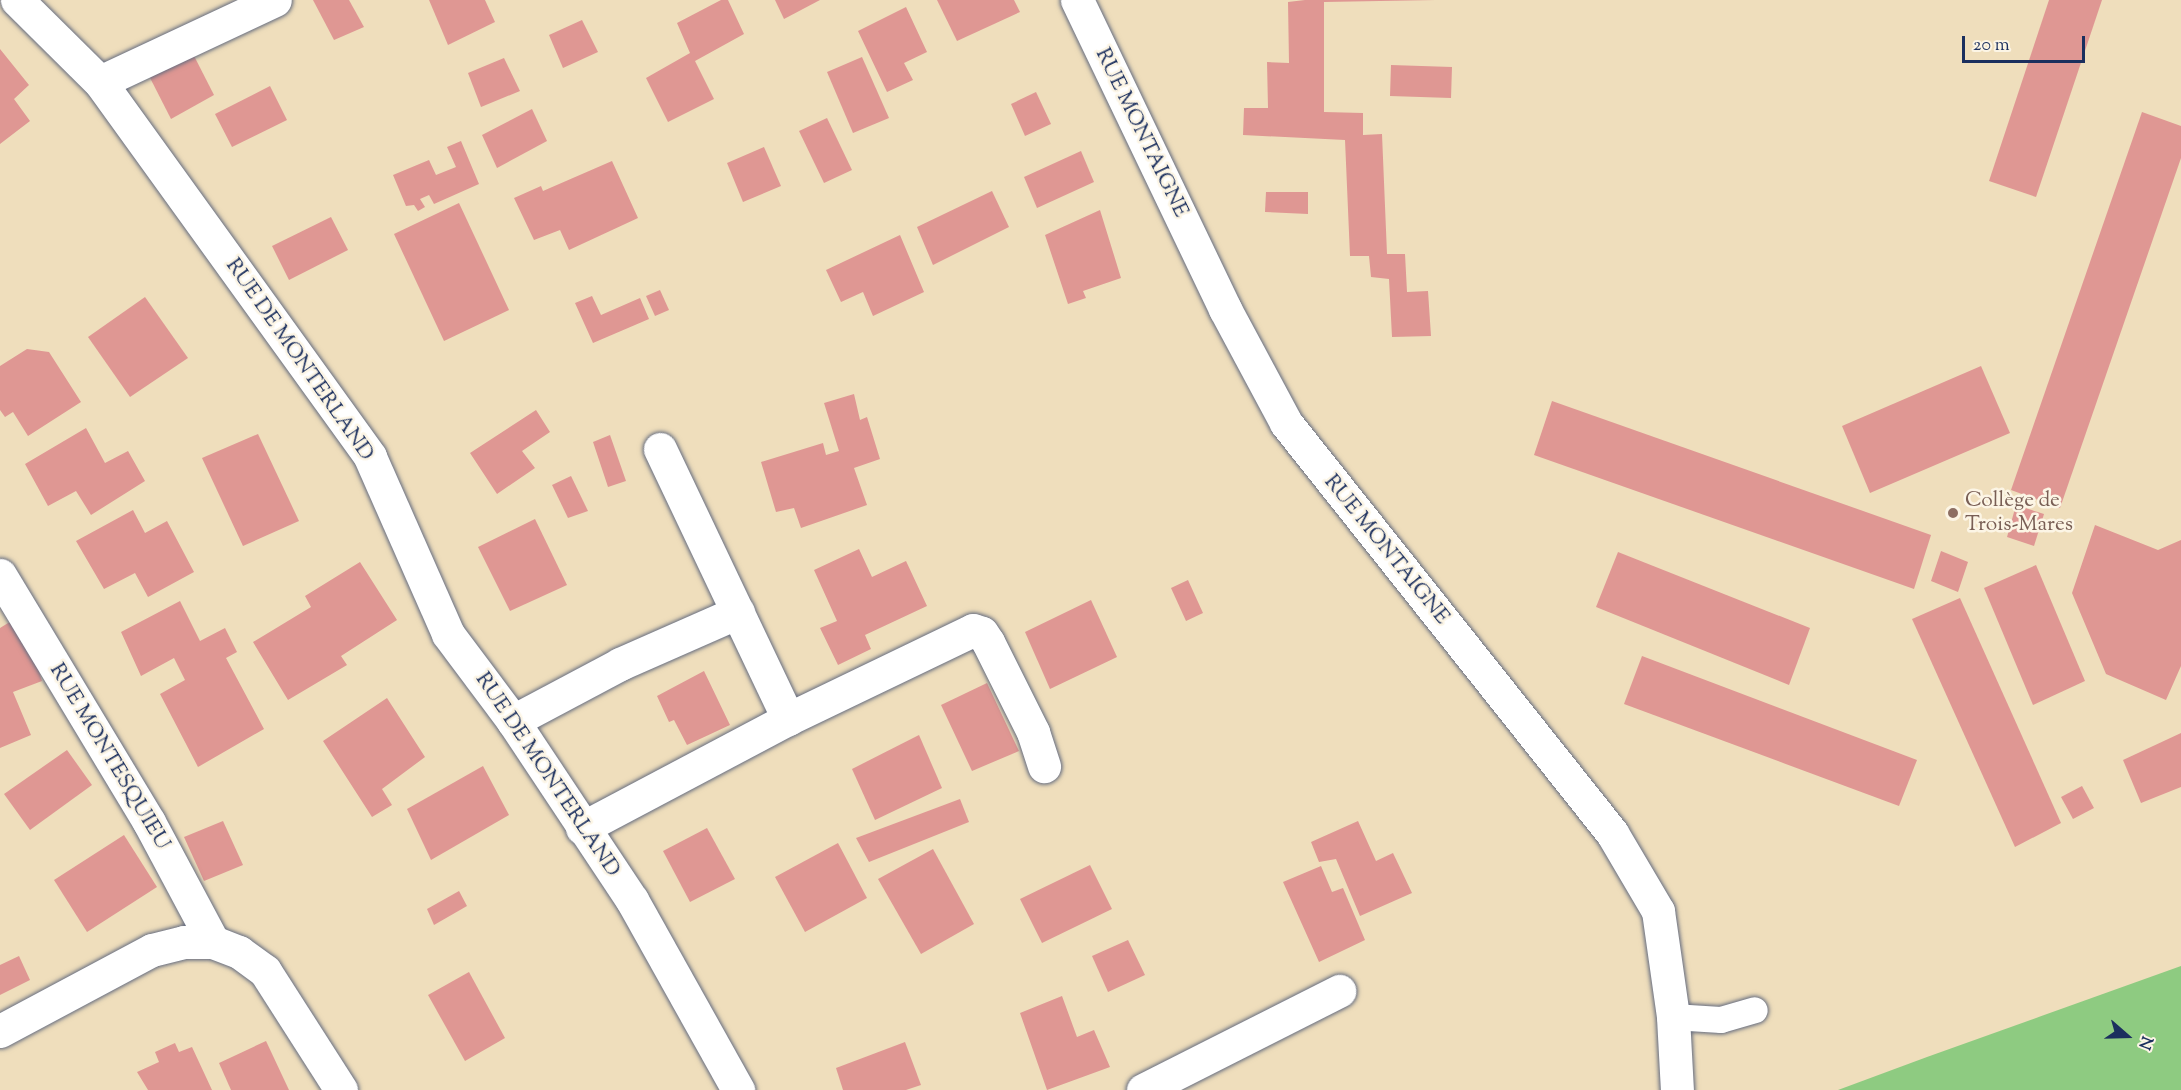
<!DOCTYPE html>
<meta charset="utf-8">
<style>
body{margin:0}
#map{position:relative;width:2181px;height:1090px;overflow:hidden;background:#efdebc;font-family:"Sorts Mill Goudy",serif}
div>[style]{position:absolute}
[style*='--x']{left:calc(var(--x)*1px);top:calc(var(--y)*1px);width:calc(var(--w)*1px);rotate:calc(var(--a)*1deg)}
.green>*{inset:0;background:#8ecb81}
.building>*{inset:0;background:#df9793}
.roads{filter:drop-shadow(0 0 2px #656c7f) drop-shadow(0 0 2px #656c7f)}
.service>*{height:26px;margin:-13px;padding:0 13px;transform-origin:13px;border-radius:13px;background:#fff}
.minor>*{height:33px;margin:-16.5px;padding:0 16.5px;transform-origin:16.5px;border-radius:16.5px;background:#fff}
.dots>*{width:16px;height:16px;translate:-50% -50%;box-sizing:border-box;border:3px solid #fcf5e5;border-radius:50%}
span{translate:-50% -50%;white-space:nowrap;text-align:center;line-height:1.15;-webkit-text-stroke:5px #fcf5e5;paint-order:stroke}
.street-label{font-size:21px;color:#1b2f5e}
.education-label{font-size:21px;color:#785e54}
.left{translate:0 -50%;text-align:left}
.north{position:absolute;left:2097px;top:1006px;width:60px;height:60px;-webkit-text-stroke:4px #fcf5e5;paint-order:stroke;rotate:110deg;font-size:16px;font-weight:700;line-height:24px;text-align:center;color:#1b2f5e}
.north::after{content:'';display:block;margin:auto;width:21px;height:27px;background:#1b2f5e;clip-path:polygon(50% 0,100% 100%,50% 72%,0 100%)}
.scale{position:absolute;left:1962px;top:36px;width:123px;height:27px;box-sizing:border-box;border:3px solid #1b2f5e;border-top:0;padding-left:8px;font-size:18px;line-height:21px;white-space:nowrap;color:#1b2f5e;-webkit-text-stroke:4px #fcf5e5;paint-order:stroke}
</style>
<div id="map">
<div class="green">
<div style="clip-path:polygon(2181px 966px,2181px 1090px,1838px 1090px,1927px 1057px)"></div>
</div>
<div class="building">
<div style="clip-path:polygon(313px 0,349px 0,364px 27px,334px 40px)"></div>
<div style="clip-path:polygon(429px 0,485px 0,495px 22px,448px 45px)"></div>
<div style="clip-path:polygon(721px 0,728px 0,744px 34px,695px 61px,714px 99px,668px 122px,646px 78px,690px 53px,677px 23px)"></div>
<div style="clip-path:polygon(775px 0,820px 0,784px 19px)"></div>
<div style="clip-path:polygon(937px 0,1014px 0,1020px 12px,957px 41px)"></div>
<div style="clip-path:polygon(1305px 0,1436px 0,1324px 2px,1324px 112px,1363px 113px,1363px 135px,1382px 134px,1387px 254px,1405px 254px,1407px 292px,1428px 291px,1431px 336px,1392px 337px,1389px 279px,1371px 277px,1369px 256px,1350px 256px,1345px 140px,1243px 135px,1244px 108px,1268px 108px,1267px 62px,1289px 63px,1288px 2px)"></div>
<div style="clip-path:polygon(2049px 0,2102px 0,2036px 197px,1989px 181px)"></div>
<div style="clip-path:polygon(906px 7px,927px 52px,904px 63px,913px 80px,887px 92px,858px 31px)"></div>
<div style="clip-path:polygon(582px 20px,598px 52px,563px 68px,549px 35px)"></div>
<div style="clip-path:polygon(189px 46px,214px 95px,171px 119px,145px 68px)"></div>
<div style="clip-path:polygon(0 49px,29px 85px,14px 99px,30px 121px,0 144px)"></div>
<div style="clip-path:polygon(862px 57px,889px 118px,853px 133px,827px 72px)"></div>
<div style="clip-path:polygon(504px 58px,520px 91px,481px 107px,468px 73px)"></div>
<div style="clip-path:polygon(1391px 65px,1452px 67px,1451px 98px,1390px 96px)"></div>
<div style="clip-path:polygon(270px 86px,287px 120px,232px 147px,215px 114px)"></div>
<div style="clip-path:polygon(1036px 92px,1051px 124px,1025px 136px,1011px 104px)"></div>
<div style="clip-path:polygon(532px 109px,547px 141px,497px 168px,482px 135px)"></div>
<div style="clip-path:polygon(2142px 112px,2181px 126px,2181px 158px,2060px 508px,2011px 490px)"></div>
<div style="clip-path:polygon(827px 118px,852px 170px,824px 183px,799px 131px)"></div>
<div style="clip-path:polygon(461px 141px,479px 184px,434px 204px,429px 195px,420px 199px,425px 207px,418px 211px,414px 205px,406px 206px,393px 175px,429px 160px,436px 175px,456px 167px,447px 147px)"></div>
<div style="clip-path:polygon(764px 147px,781px 186px,743px 202px,727px 163px)"></div>
<div style="clip-path:polygon(1081px 151px,1094px 182px,1037px 208px,1024px 177px)"></div>
<div style="clip-path:polygon(612px 161px,638px 218px,569px 250px,560px 230px,534px 240px,514px 198px,541px 186px,543px 191px)"></div>
<div style="clip-path:polygon(992px 191px,1009px 227px,933px 265px,917px 227px)"></div>
<div style="clip-path:polygon(1266px 192px,1308px 192px,1308px 214px,1265px 212px)"></div>
<div style="clip-path:polygon(459px 203px,509px 310px,444px 341px,394px 234px)"></div>
<div style="clip-path:polygon(1100px 210px,1121px 278px,1083px 291px,1086px 298px,1068px 304px,1045px 235px)"></div>
<div style="clip-path:polygon(331px 217px,348px 250px,289px 280px,272px 246px)"></div>
<div style="clip-path:polygon(900px 235px,924px 292px,873px 316px,863px 292px,841px 302px,826px 270px)"></div>
<div style="clip-path:polygon(660px 290px,669px 310px,655px 316px,646px 296px)"></div>
<div style="clip-path:polygon(592px 296px,601px 315px,640px 298px,649px 319px,593px 343px,575px 303px)"></div>
<div style="clip-path:polygon(145px 297px,188px 358px,130px 397px,88px 337px)"></div>
<div style="clip-path:polygon(27px 349px,49px 352px,81px 402px,28px 436px,13px 412px,5px 417px,0 410px,0 366px)"></div>
<div style="clip-path:polygon(1981px 366px,2010px 433px,1870px 493px,1842px 426px)"></div>
<div style="clip-path:polygon(854px 394px,860px 420px,867px 417px,880px 459px,854px 468px,867px 505px,801px 528px,794px 508px,776px 512px,761px 462px,823px 443px,826px 455px,839px 451px,824px 403px)"></div>
<div style="clip-path:polygon(1552px 401px,1931px 535px,1914px 589px,1534px 455px)"></div>
<div style="clip-path:polygon(536px 410px,550px 432px,522px 451px,535px 468px,497px 494px,470px 453px)"></div>
<div style="clip-path:polygon(86px 428px,105px 463px,128px 451px,145px 481px,91px 515px,76px 491px,48px 506px,25px 464px)"></div>
<div style="clip-path:polygon(258px 434px,299px 521px,243px 546px,202px 458px)"></div>
<div style="clip-path:polygon(610px 435px,626px 481px,608px 487px,593px 442px)"></div>
<div style="clip-path:polygon(571px 476px,588px 511px,568px 518px,552px 485px)"></div>
<div style="clip-path:polygon(2016px 505px,2044px 514px,2034px 546px,2007px 537px)"></div>
<div style="clip-path:polygon(133px 510px,145px 533px,167px 521px,194px 572px,148px 597px,135px 573px,104px 589px,76px 541px)"></div>
<div style="clip-path:polygon(535px 519px,567px 585px,510px 611px,478px 547px)"></div>
<div style="clip-path:polygon(2095px 525px,2158px 550px,2181px 540px,2181px 666px,2166px 700px,2106px 674px,2072px 593px)"></div>
<div style="clip-path:polygon(859px 549px,872px 577px,906px 561px,927px 606px,865px 635px,871px 649px,838px 665px,820px 628px,837px 621px,814px 570px)"></div>
<div style="clip-path:polygon(1941px 551px,1968px 562px,1958px 592px,1931px 581px)"></div>
<div style="clip-path:polygon(1618px 552px,1810px 628px,1789px 685px,1596px 607px)"></div>
<div style="clip-path:polygon(360px 562px,397px 620px,341px 656px,347px 665px,288px 700px,253px 642px,311px 607px,305px 596px)"></div>
<div style="clip-path:polygon(2036px 565px,2085px 681px,2033px 705px,1984px 588px)"></div>
<div style="clip-path:polygon(1188px 580px,1203px 613px,1186px 621px,1171px 588px)"></div>
<div style="clip-path:polygon(1960px 598px,2061px 823px,2015px 847px,1912px 619px)"></div>
<div style="clip-path:polygon(1091px 600px,1117px 657px,1050px 689px,1025px 632px)"></div>
<div style="clip-path:polygon(180px 601px,200px 641px,225px 628px,237px 652px,226px 658px,264px 729px,198px 767px,160px 694px,185px 680px,174px 658px,141px 676px,121px 632px)"></div>
<div style="clip-path:polygon(21px 615px,42px 681px,13px 692px,31px 735px,0 748px,0 628px)"></div>
<div style="clip-path:polygon(1642px 656px,1917px 760px,1899px 806px,1624px 704px)"></div>
<div style="clip-path:polygon(704px 671px,730px 725px,687px 745px,674px 720px,669px 722px,657px 696px)"></div>
<div style="clip-path:polygon(987px 683px,1019px 751px,972px 771px,941px 705px)"></div>
<div style="clip-path:polygon(387px 698px,425px 757px,382px 789px,392px 805px,372px 817px,323px 741px)"></div>
<div style="clip-path:polygon(2181px 733px,2181px 787px,2141px 803px,2123px 760px)"></div>
<div style="clip-path:polygon(919px 735px,942px 788px,875px 820px,852px 769px)"></div>
<div style="clip-path:polygon(67px 750px,92px 785px,30px 830px,4px 794px)"></div>
<div style="clip-path:polygon(483px 766px,509px 815px,431px 860px,407px 809px)"></div>
<div style="clip-path:polygon(2082px 786px,2094px 808px,2073px 819px,2061px 797px)"></div>
<div style="clip-path:polygon(960px 799px,969px 822px,869px 862px,856px 838px)"></div>
<div style="clip-path:polygon(223px 821px,243px 865px,204px 881px,184px 837px)"></div>
<div style="clip-path:polygon(1358px 821px,1376px 861px,1393px 853px,1412px 893px,1360px 916px,1336px 859px,1319px 862px,1311px 842px)"></div>
<div style="clip-path:polygon(707px 828px,735px 879px,690px 902px,663px 851px)"></div>
<div style="clip-path:polygon(124px 835px,157px 887px,87px 932px,54px 880px)"></div>
<div style="clip-path:polygon(838px 843px,867px 898px,805px 932px,775px 877px)"></div>
<div style="clip-path:polygon(933px 849px,974px 924px,921px 954px,878px 879px)"></div>
<div style="clip-path:polygon(1090px 865px,1112px 909px,1042px 943px,1020px 899px)"></div>
<div style="clip-path:polygon(1321px 866px,1332px 892px,1343px 888px,1365px 940px,1319px 962px,1283px 882px)"></div>
<div style="clip-path:polygon(459px 891px,467px 906px,434px 925px,427px 909px)"></div>
<div style="clip-path:polygon(1128px 940px,1145px 975px,1108px 992px,1092px 956px)"></div>
<div style="clip-path:polygon(19px 956px,30px 980px,0 995px,0 965px)"></div>
<div style="clip-path:polygon(469px 972px,505px 1038px,465px 1061px,428px 995px)"></div>
<div style="clip-path:polygon(1062px 996px,1077px 1037px,1094px 1030px,1110px 1067px,1047px 1090px,1020px 1013px)"></div>
<div style="clip-path:polygon(266px 1041px,289px 1090px,231px 1090px,219px 1063px)"></div>
<div style="clip-path:polygon(905px 1042px,921px 1085px,906px 1090px,843px 1090px,836px 1068px)"></div>
<div style="clip-path:polygon(175px 1043px,179px 1052px,192px 1047px,212px 1090px,148px 1090px,137px 1072px,159px 1062px,155px 1052px)"></div>
</div>
<div class="roads">
<div class="service">
<div style="--x:1673;--y:1017;--w:48;--a:3.6"></div>
<div style="--x:1721;--y:1020;--w:35;--a:-16"></div>
</div>
<div class="minor">
<div style="--x:17;--y:0;--w:117;--a:44.7"></div>
<div style="--x:100;--y:82;--w:462;--a:54.2"></div>
<div style="--x:370;--y:457;--w:193;--a:66.2"></div>
<div style="--x:448;--y:634;--w:109;--a:53.2"></div>
<div style="--x:513;--y:721;--w:215;--a:56.4"></div>
<div style="--x:632;--y:900;--w:218;--a:60.8"></div>
<div style="--x:1077;--y:0;--w:343;--a:64.4"></div>
<div style="--x:1225;--y:309;--w:129;--a:61.8"></div>
<div style="--x:1286;--y:423;--w:524;--a:51.51"></div>
<div style="--x:1612;--y:833;--w:91;--a:59.5"></div>
<div style="--x:1658;--y:911;--w:107;--a:81.9"></div>
<div style="--x:1673;--y:1017;--w:73;--a:86.9"></div>
<div style="--x:100;--y:82;--w:193;--a:-25.1"></div>
<div style="--x:660;--y:449;--w:299;--a:64.6"></div>
<div style="--x:0;--y:575;--w:288;--a:58.9"></div>
<div style="--x:149;--y:822;--w:136;--a:61.9"></div>
<div style="--x:513;--y:721;--w:121;--a:-28"></div>
<div style="--x:620;--y:664;--w:129;--a:-23.8"></div>
<div style="--x:582;--y:828;--w:233;--a:-27.9"></div>
<div style="--x:788;--y:719;--w:205;--a:-25.7"></div>
<div style="--x:973;--y:630;--w:9;--a:18"></div>
<div style="--x:982;--y:633;--w:11;--a:56"></div>
<div style="--x:988;--y:642;--w:101;--a:63.4"></div>
<div style="--x:1033;--y:732;--w:36;--a:72"></div>
<div style="--x:0;--y:1031;--w:172;--a:-28.1"></div>
<div style="--x:152;--y:950;--w:33;--a:-14"></div>
<div style="--x:184;--y:942;--w:29;--a:0"></div>
<div style="--x:213;--y:942;--w:28;--a:21"></div>
<div style="--x:239;--y:952;--w:32;--a:36"></div>
<div style="--x:265;--y:971;--w:141;--a:57.4"></div>
<div style="--x:1143;--y:1090;--w:220;--a:-26.8"></div>
</div>
</div>
<div class="dots">
<div style="left:1953px;top:513px;background:#8d6e63"></div>
</div>
<div class="street-label">
<span style="left:1141px;top:133px;rotate:64deg">RUE MONTAIGNE</span>
<span style="left:299px;top:360px;rotate:55deg">RUE DE MONTERLAND</span>
<span style="left:1386px;top:550px;rotate:51deg">RUE MONTAIGNE</span>
<span style="left:109px;top:757px;rotate:59deg">RUE MONTESQUIEU</span>
<span style="left:547px;top:775px;rotate:56deg">RUE DE MONTERLAND</span>
</div>
<div class="education-label">
<span class="left" style="left:1965px;top:513px">Collège de<br>Trois-Mares</span>
</div>
<div class="north">N</div>
<div class="scale">20 m</div>
</div>
